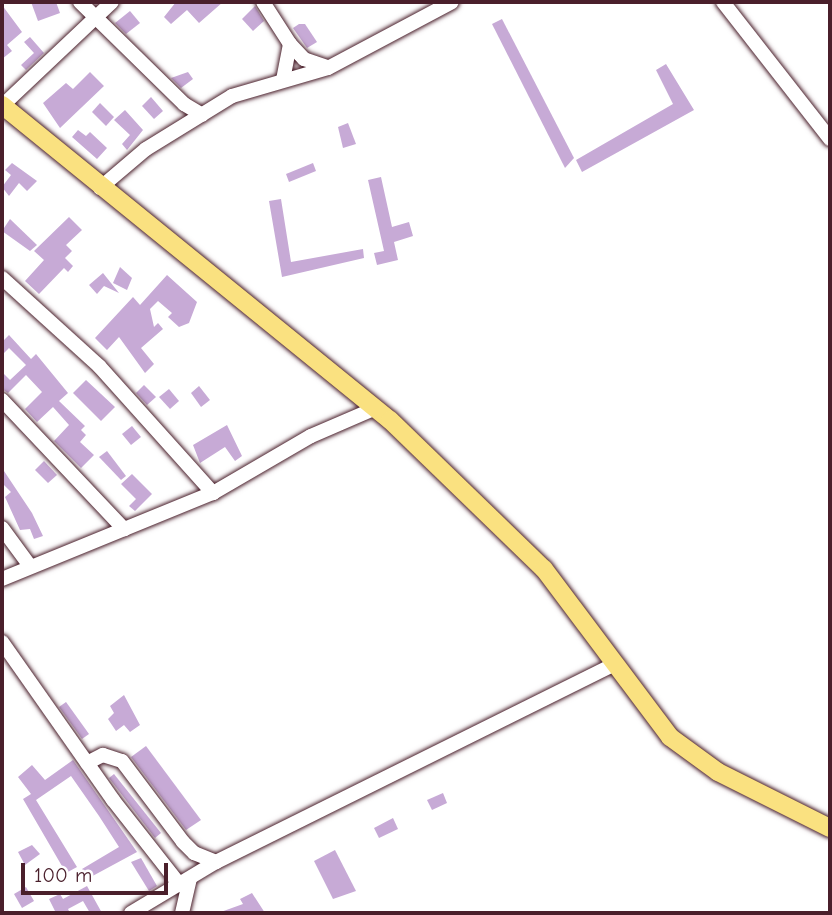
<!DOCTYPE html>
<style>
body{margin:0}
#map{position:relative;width:832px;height:915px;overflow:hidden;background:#fff;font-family:"Comic Neue",sans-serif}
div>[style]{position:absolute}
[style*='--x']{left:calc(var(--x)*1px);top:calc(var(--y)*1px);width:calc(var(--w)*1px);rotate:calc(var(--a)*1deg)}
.building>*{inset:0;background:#c7aad6}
.roads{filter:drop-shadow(0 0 2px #4a1f2b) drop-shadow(0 0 2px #4a1f2b)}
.minor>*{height:14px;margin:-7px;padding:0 7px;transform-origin:7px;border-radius:7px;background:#fff}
.major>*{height:18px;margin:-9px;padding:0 9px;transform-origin:9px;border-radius:9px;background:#fae180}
span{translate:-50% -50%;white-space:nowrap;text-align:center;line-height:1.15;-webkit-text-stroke:5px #fff;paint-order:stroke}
.frame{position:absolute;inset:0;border:4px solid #4a1f2b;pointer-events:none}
.scale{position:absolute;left:21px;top:863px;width:147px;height:32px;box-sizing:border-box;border:4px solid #4a1f2b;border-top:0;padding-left:9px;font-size:21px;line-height:24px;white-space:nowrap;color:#4a1f2b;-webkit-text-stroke:5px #fff;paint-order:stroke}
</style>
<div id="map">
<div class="building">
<div style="clip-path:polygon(31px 2px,56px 2px,60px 13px,38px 21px)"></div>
<div style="clip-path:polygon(176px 2px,223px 2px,199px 23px,187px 10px,171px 24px,164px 17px)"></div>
<div style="clip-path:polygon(2px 5px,22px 32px,7px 45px,12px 51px,2px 59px)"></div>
<div style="clip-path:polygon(255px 6px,264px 21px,253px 31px,242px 19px)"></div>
<div style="clip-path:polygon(130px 11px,140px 23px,126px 34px,115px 23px)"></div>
<div style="clip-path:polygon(502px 19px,574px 158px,565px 168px,492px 24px)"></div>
<div style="clip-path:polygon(299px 24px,305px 24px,317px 42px,307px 48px,293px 28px)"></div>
<div style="clip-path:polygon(30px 37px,44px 53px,26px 70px,21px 65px,34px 53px,24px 42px)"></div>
<div style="clip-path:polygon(666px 64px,694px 110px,582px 172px,576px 160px,673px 104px,656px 70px)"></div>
<div style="clip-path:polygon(90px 72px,104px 86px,60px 128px,43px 103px,66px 83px,73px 89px)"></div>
<div style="clip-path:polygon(188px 72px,193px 79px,181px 88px,171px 78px)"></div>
<div style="clip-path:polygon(151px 97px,163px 111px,154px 119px,142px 106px)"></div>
<div style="clip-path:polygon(100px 103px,114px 117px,106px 126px,92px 112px)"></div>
<div style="clip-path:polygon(125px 110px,143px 130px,127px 150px,122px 144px,130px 135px,114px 120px)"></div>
<div style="clip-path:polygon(348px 123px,356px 144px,343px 148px,338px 127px)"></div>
<div style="clip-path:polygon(78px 130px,86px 136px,90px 132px,107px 148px,97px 159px,72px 137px)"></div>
<div style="clip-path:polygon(12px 163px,37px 181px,27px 191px,19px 183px,9px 196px,2px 187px,11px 175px,5px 170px)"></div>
<div style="clip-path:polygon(313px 163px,316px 171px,289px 182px,286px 174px)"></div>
<div style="clip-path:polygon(381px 177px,392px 227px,409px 222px,413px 236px,394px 242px,398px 260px,377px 265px,374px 253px,384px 251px,368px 180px)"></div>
<div style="clip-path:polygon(281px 199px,291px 262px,363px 249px,364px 258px,282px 277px,269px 201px)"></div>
<div style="clip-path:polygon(69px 217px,82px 230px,66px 245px,72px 251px,65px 258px,73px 266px,68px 272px,64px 268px,39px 294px,25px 281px,44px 260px,34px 251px)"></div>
<div style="clip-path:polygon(10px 219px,37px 245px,30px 251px,2px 231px)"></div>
<div style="clip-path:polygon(120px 267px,132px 278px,127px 290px,113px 283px)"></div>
<div style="clip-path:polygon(103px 273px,119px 293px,104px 286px,97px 294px,89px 285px)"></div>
<div style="clip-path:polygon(167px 275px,197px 302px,189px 323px,179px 327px,168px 317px,172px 313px,158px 301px,150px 309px,154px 327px,158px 323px,163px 329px,141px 348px,154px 364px,145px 373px,119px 337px,107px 350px,95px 338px,133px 297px,140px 305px)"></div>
<div style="clip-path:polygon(9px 335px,31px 359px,36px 354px,68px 393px,59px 401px,85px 426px,81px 430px,86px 435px,80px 442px,94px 455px,81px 468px,54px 441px,69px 425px,53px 407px,37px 422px,25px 409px,42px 392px,26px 375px,8px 393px,2px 389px,2px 372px,10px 380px,26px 365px,9px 348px,2px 355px,2px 342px)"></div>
<div style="clip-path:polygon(86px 380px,115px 407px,101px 421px,73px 393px)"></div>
<div style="clip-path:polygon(144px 385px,156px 397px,147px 405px,136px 393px)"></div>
<div style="clip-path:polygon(199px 386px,210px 400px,201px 407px,191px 393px)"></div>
<div style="clip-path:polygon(169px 389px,179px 401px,170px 409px,159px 397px)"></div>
<div style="clip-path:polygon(227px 425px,242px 456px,235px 461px,225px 447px,200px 463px,193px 445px)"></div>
<div style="clip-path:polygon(132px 426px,141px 437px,131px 445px,122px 434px)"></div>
<div style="clip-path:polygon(107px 451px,126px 476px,121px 480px,99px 457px)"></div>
<div style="clip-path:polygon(44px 461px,57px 475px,48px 483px,35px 470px)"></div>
<div style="clip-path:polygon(2px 468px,32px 513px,43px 536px,34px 539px,30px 529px,20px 530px,5px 497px,11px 492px,2px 483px)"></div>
<div style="clip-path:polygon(132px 474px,152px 494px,135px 511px,129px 506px,136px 499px,121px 484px)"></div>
<div style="clip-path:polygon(124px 695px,140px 725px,130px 732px,124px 725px,116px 731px,108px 719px,114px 713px,110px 706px)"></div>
<div style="clip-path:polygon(66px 702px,89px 734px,82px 739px,59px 707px)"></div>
<div style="clip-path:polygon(146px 746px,201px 820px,186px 830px,131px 757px)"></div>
<div style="clip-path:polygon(73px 760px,137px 852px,87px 879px,82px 869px,119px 847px,99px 816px,71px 776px,36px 800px,77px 867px,66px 873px,23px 799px,31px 794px,18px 777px,32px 765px,45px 780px)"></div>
<div style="clip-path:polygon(114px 774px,161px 833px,155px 838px,109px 778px)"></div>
<div style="clip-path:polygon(443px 793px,447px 803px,432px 810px,427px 800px)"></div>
<div style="clip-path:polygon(393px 818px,398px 829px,379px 838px,374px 828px)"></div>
<div style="clip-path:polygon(32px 845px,40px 854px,25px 865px,18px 852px)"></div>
<div style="clip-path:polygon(335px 850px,356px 891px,333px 899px,314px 861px)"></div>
<div style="clip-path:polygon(141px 858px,157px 886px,149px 891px,131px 862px)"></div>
<div style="clip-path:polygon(87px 886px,102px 913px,90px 913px,83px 901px,68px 909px,70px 913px,56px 913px,49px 899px,60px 894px,63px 899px)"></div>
<div style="clip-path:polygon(26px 887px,34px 901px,22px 908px,14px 894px)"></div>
<div style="clip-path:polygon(252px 893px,265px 913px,218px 913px,243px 904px,240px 899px)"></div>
</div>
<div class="roads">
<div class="minor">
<div style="--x:80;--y:2;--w:146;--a:44.4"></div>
<div style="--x:184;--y:104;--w:21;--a:31"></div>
<div style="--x:263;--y:2;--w:50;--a:57.3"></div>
<div style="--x:290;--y:44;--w:36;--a:101"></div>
<div style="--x:723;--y:2;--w:174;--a:52"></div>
<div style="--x:290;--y:44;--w:21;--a:47"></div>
<div style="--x:304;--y:59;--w:24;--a:19"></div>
<div style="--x:2;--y:106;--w:151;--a:-43.4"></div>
<div style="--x:100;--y:188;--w:60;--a:-40.3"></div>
<div style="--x:146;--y:149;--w:101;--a:-31.6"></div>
<div style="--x:232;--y:96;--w:100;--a:-16.3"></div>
<div style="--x:328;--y:68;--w:140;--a:-28"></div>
<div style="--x:2;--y:278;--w:131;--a:42.2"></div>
<div style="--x:99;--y:366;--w:171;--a:48.1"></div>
<div style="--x:2;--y:400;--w:178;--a:46.6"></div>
<div style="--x:2;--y:528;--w:47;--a:53.6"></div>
<div style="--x:2;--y:579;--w:228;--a:-22.2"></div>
<div style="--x:213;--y:493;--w:113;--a:-30.2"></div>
<div style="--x:311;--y:436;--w:71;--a:-23.3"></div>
<div style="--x:2;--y:642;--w:193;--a:54.9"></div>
<div style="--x:113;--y:800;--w:108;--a:51.8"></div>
<div style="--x:87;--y:763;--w:18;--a:-27"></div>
<div style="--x:103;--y:755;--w:20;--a:18"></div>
<div style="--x:122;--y:761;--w:101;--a:53"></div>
<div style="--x:183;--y:842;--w:16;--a:45"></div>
<div style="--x:194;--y:853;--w:24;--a:22"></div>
<div style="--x:131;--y:913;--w:99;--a:-31"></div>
<div style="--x:216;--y:862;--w:445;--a:-26.4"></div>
<div style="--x:182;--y:913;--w:35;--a:-77"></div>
</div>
<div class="major">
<div style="--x:2;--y:105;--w:500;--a:39.1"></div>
<div style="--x:390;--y:420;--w:214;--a:44.1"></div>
<div style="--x:544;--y:569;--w:210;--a:53.1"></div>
<div style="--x:670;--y:737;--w:59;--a:36.1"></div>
<div style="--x:718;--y:772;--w:125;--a:26.6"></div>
</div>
</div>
<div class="frame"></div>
<div class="scale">100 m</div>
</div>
